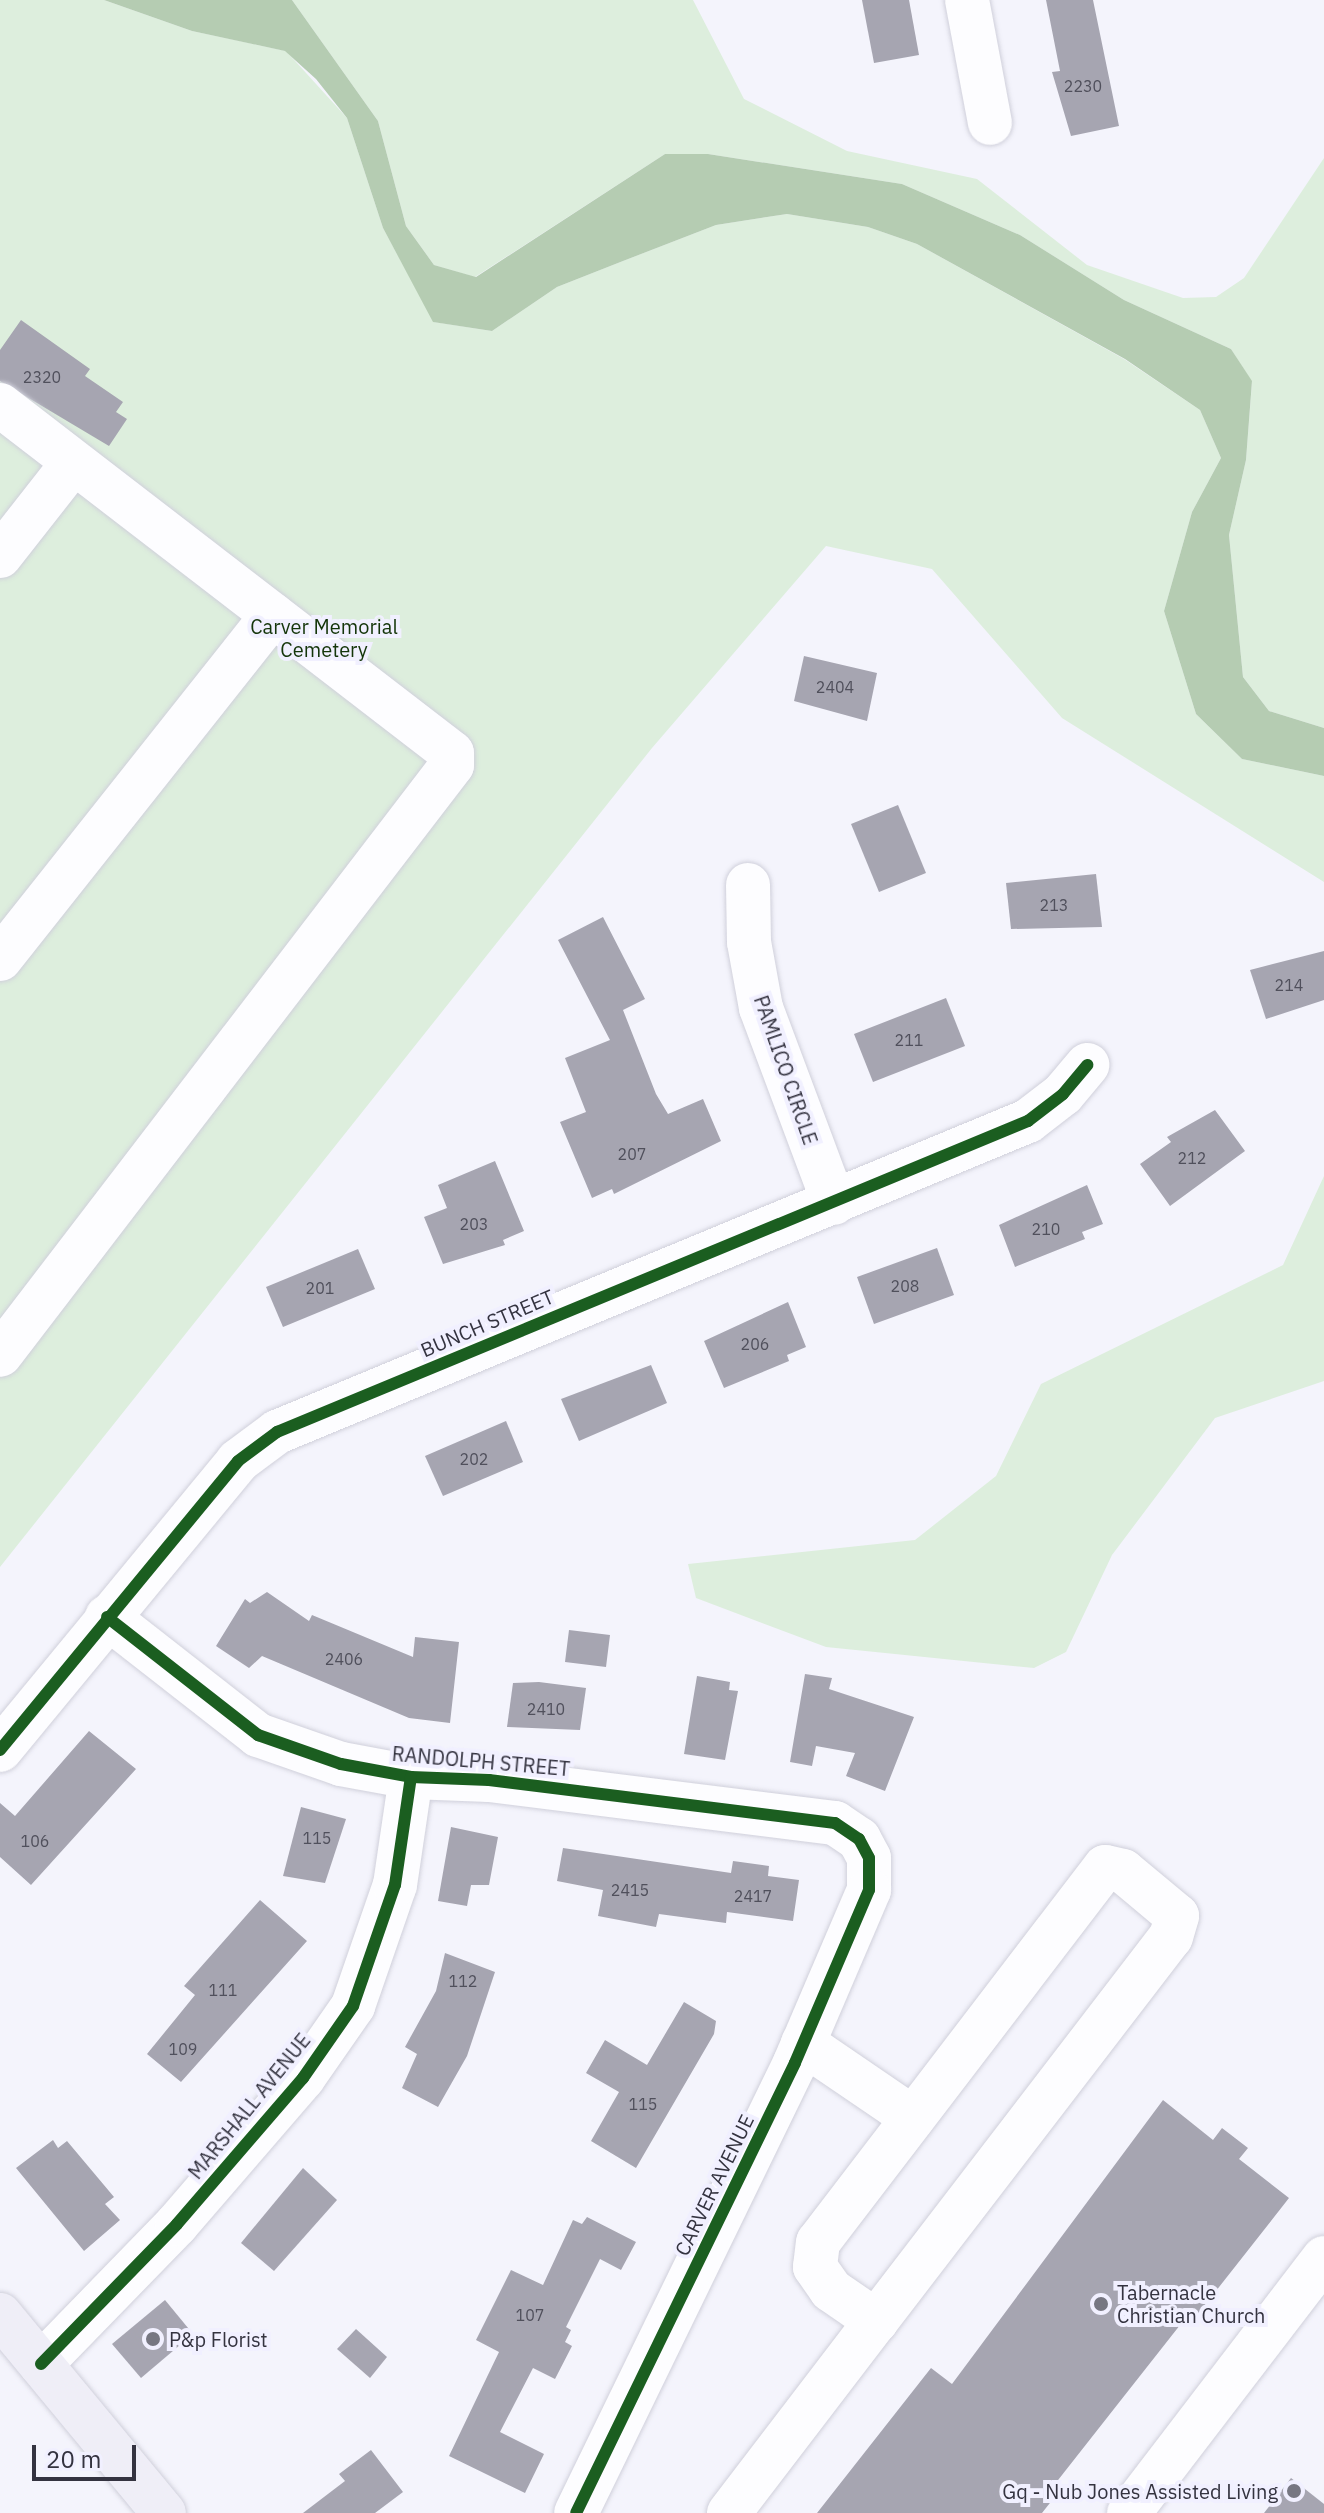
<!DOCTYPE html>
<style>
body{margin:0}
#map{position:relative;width:1324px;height:2513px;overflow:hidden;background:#f4f4fc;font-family:"IBM Plex Sans",sans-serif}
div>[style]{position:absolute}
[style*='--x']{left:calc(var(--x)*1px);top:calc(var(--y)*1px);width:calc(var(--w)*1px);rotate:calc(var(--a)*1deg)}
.green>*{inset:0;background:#ded}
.water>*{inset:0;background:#b5ccb2}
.building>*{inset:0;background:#a6a5b1}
.roads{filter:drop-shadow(0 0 2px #d0d0db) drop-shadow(0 0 2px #d0d0db)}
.minor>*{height:44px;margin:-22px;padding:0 22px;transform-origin:22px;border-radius:22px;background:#fdfdff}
.major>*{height:44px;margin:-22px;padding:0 22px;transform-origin:22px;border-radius:22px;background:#efeef7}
.cycleway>*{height:12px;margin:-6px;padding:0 6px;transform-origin:6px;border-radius:6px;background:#1b5e20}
.dots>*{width:22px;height:22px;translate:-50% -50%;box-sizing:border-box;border:4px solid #f1f0ff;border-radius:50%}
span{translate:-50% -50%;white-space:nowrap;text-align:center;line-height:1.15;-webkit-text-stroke:8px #f1f0ff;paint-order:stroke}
.number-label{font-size:16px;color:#50505c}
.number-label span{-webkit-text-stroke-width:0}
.park-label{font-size:20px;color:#14350a}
.street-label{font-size:20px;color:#343340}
.poi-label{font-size:20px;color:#343340}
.left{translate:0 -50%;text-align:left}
.right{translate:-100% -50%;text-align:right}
.scale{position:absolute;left:32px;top:2445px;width:104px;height:36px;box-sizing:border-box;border:4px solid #343340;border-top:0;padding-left:10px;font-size:24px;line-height:28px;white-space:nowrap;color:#343340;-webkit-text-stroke:6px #f1f0ff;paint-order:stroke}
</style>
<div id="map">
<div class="green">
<div style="clip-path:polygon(0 0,104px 0,192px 31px,286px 51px,347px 118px,383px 228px,434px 322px,492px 331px,557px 287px,623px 261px,716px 225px,787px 214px,868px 227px,917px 244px,1124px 359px,1200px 410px,1221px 458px,1192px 512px,1164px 611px,1196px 714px,1242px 759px,1324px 776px,1324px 882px,1062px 718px,932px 569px,826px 546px,652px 748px,0 1567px)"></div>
<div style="clip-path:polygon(292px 0,693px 0,744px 99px,847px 151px,977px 179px,1087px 265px,1183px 298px,1216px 297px,1244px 278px,1324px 158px,1324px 728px,1269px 711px,1243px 677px,1229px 535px,1246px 460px,1252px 382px,1231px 349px,1124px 300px,1020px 235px,902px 184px,708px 154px,665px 154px,475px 277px,434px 265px,406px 226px,378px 121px)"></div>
<div style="clip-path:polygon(1324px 1176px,1324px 1381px,1215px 1418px,1112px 1555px,1066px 1652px,1034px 1668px,826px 1647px,696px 1598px,688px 1564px,915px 1540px,996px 1476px,1041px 1384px,1283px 1265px)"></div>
</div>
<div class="water">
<div style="clip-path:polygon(104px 0,292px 0,378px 121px,406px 226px,434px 265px,476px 277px,665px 154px,708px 154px,902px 184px,1020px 235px,1124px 300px,1231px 349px,1252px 381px,1246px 460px,1229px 535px,1243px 677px,1269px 711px,1324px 728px,1324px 776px,1242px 759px,1196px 714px,1164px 611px,1192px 512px,1221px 458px,1200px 410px,1125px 359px,917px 244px,868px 227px,787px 214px,716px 225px,623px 261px,557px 287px,492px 331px,433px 322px,383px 228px,347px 118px,316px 79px,285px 51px,192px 31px)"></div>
</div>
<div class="building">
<div style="clip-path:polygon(862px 0,909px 0,919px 55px,874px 63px)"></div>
<div style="clip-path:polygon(1046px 0,1093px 0,1119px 126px,1071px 136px,1052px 72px,1060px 71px)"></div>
<div style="clip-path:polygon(21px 320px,90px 369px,85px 376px,123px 402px,116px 412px,127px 419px,109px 446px,0 381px,0 350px)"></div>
<div style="clip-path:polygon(804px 656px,877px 673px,867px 721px,794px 701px)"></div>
<div style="clip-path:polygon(898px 805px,926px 873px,879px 892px,851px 824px)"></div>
<div style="clip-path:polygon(1096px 874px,1102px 927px,1011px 929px,1006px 883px)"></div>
<div style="clip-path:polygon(603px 917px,645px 999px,623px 1010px,656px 1094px,668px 1114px,703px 1099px,721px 1141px,614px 1194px,612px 1189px,592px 1198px,560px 1122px,586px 1112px,565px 1058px,610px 1040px,558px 940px)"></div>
<div style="clip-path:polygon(1324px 951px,1324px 1000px,1266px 1019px,1250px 970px)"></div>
<div style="clip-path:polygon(946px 998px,965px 1046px,873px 1082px,854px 1034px)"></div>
<div style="clip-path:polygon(1215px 1110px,1245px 1151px,1170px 1206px,1140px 1164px,1171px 1142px,1167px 1137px)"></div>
<div style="clip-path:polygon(495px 1161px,524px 1231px,503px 1240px,505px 1245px,443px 1264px,424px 1217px,447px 1208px,438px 1185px)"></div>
<div style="clip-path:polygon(1087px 1185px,1103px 1224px,1082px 1232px,1085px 1239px,1015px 1267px,999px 1225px)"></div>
<div style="clip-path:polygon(937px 1248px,954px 1295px,874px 1324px,857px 1277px)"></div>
<div style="clip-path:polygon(358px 1249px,375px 1289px,283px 1327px,266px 1287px)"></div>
<div style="clip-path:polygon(788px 1302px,806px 1347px,787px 1355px,789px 1361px,724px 1388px,704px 1341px)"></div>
<div style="clip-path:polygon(651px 1365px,667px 1403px,579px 1441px,561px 1399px)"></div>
<div style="clip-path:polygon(506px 1421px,523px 1462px,443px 1496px,425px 1456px)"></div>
<div style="clip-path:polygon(267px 1592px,309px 1621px,312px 1615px,413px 1657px,415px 1637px,459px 1642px,450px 1723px,409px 1718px,262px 1656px,249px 1668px,216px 1646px,245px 1599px,250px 1603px)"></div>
<div style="clip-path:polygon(569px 1630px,610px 1635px,606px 1667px,565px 1662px)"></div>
<div style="clip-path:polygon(805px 1674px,832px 1678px,829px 1689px,914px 1717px,885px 1791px,846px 1776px,855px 1753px,816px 1746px,812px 1766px,790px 1762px)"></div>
<div style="clip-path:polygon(697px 1676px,730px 1682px,729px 1690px,738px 1691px,725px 1760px,684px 1754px)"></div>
<div style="clip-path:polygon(539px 1682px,586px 1688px,580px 1730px,507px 1727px,513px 1683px)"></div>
<div style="clip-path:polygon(89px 1731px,136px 1769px,31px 1885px,0 1857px,0 1803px,15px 1816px)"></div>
<div style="clip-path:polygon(301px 1807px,346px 1819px,325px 1883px,283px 1876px)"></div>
<div style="clip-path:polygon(451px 1827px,498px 1837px,489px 1885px,471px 1885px,467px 1906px,438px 1901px)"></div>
<div style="clip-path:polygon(563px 1848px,731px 1873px,733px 1861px,769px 1866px,768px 1876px,799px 1880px,793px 1921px,727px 1912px,726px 1923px,659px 1914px,656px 1927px,598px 1916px,603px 1890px,557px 1881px)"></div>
<div style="clip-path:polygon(260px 1900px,307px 1941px,181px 2082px,147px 2054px,195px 1995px,184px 1986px)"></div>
<div style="clip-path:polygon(445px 1953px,495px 1972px,467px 2056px,438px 2107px,402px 2088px,417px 2054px,405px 2047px,436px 1991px)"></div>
<div style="clip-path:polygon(684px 2002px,716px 2021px,714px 2034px,636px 2168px,591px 2141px,619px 2092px,586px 2073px,605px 2040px,647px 2065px)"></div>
<div style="clip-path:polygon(1163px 2100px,1213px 2140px,1222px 2128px,1248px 2148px,1239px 2159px,1289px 2198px,1190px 2324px,1184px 2320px,1121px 2400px,1051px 2489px,1057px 2494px,1042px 2513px,817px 2513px,931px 2368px,952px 2384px)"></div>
<div style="clip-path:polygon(53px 2140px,58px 2148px,67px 2141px,114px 2197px,105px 2204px,120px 2220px,84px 2251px,16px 2168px)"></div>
<div style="clip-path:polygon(303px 2168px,337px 2200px,274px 2271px,241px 2243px)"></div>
<div style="clip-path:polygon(587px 2217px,636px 2242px,621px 2270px,600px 2259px,566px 2327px,571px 2330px,565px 2342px,572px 2346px,555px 2379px,533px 2368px,500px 2432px,544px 2454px,525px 2493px,449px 2456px,499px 2352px,476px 2340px,511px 2270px,543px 2285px,573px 2220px,582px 2224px)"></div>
<div style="clip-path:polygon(165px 2300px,193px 2334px,141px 2378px,112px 2344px)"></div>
<div style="clip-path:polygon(356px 2329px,387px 2357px,370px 2378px,337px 2349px)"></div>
<div style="clip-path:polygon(371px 2450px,403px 2492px,375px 2513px,303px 2513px,345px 2481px,339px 2474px)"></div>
<div style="clip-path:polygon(1291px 2478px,1324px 2504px,1324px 2513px,1264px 2513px)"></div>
</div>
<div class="roads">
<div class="minor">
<div style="--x:967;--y:0;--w:125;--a:79.4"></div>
<div style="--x:0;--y:405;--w:570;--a:37.59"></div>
<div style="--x:452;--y:753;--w:12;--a:90"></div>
<div style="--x:452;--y:765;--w:743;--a:127.46"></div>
<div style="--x:0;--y:556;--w:118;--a:-51.9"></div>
<div style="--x:748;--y:885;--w:57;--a:89"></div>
<div style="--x:749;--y:942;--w:67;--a:79.7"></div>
<div style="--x:761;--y:1008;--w:208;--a:69.5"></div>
<div style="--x:0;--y:959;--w:439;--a:-51.6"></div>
<div style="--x:107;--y:1617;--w:192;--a:38"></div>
<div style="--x:258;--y:1735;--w:88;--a:19.3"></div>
<div style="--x:341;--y:1764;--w:71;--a:10.5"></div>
<div style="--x:411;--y:1777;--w:78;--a:2.2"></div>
<div style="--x:489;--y:1780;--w:349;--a:7.1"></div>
<div style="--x:835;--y:1823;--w:29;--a:34"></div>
<div style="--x:859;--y:1839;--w:21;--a:62"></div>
<div style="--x:869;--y:1858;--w:32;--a:90"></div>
<div style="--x:869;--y:1890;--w:188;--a:113.2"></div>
<div style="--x:795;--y:2063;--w:500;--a:115.95"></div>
<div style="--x:0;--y:1750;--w:374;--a:-50.5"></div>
<div style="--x:238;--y:1461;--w:49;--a:-36.6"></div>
<div style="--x:277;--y:1432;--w:813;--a:-22.5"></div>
<div style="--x:1028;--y:1121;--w:44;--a:-37.6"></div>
<div style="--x:1063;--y:1094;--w:38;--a:-50"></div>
<div style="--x:803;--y:2043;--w:133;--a:34.3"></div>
<div style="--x:41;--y:2364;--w:195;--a:-45.8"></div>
<div style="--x:177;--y:2224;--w:193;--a:-49.2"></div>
<div style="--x:303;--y:2078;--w:88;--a:-55.2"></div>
<div style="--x:353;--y:2006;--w:128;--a:-70.9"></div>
<div style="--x:395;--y:1885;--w:109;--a:-81.6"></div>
<div style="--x:729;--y:2513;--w:242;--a:-52.6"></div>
<div style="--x:876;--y:2321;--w:484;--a:-52.5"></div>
<div style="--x:1171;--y:1937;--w:22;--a:-74"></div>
<div style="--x:1177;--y:1916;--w:70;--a:-140.2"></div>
<div style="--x:1123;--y:1871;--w:18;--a:-167"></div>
<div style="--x:1105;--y:1867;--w:472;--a:127.4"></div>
<div style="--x:818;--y:2242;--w:25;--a:97"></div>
<div style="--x:815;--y:2267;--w:28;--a:55"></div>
<div style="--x:831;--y:2290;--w:55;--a:34.6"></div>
<div style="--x:1129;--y:2513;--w:321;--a:-52.6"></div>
</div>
<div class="major">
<div style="--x:0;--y:2315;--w:257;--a:50.4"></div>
</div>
</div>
<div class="cycleway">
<div style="--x:107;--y:1617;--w:192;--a:38"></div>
<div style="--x:258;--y:1735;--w:88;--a:19.3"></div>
<div style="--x:341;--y:1764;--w:71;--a:10.5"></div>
<div style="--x:411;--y:1777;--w:78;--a:2.2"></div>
<div style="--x:489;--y:1780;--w:349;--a:7.1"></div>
<div style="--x:835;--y:1823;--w:29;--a:34"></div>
<div style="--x:859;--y:1839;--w:21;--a:62"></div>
<div style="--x:869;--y:1858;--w:32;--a:90"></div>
<div style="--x:869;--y:1890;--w:188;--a:113.2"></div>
<div style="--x:795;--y:2063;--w:500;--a:115.95"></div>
<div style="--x:0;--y:1750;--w:374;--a:-50.5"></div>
<div style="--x:238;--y:1461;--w:49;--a:-36.6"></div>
<div style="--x:277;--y:1432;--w:813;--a:-22.5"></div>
<div style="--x:1028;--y:1121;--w:44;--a:-37.6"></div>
<div style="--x:1063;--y:1094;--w:38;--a:-50"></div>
<div style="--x:41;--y:2364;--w:195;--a:-45.8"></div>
<div style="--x:177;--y:2224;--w:193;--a:-49.2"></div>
<div style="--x:303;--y:2078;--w:88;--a:-55.2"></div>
<div style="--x:353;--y:2006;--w:128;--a:-70.9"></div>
<div style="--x:395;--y:1885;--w:109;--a:-81.6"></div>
</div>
<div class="dots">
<div style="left:1101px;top:2304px;background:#777782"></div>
<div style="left:153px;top:2339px;background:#777782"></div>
<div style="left:1294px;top:2491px;background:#777782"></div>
</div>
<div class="number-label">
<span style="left:1083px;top:86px">2230</span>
<span style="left:42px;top:377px">2320</span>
<span style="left:835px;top:687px">2404</span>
<span style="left:1054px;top:905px">213</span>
<span style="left:1289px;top:985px">214</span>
<span style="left:909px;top:1040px">211</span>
<span style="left:632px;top:1154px">207</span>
<span style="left:1192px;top:1158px">212</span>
<span style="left:474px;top:1224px">203</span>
<span style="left:1046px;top:1229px">210</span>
<span style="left:905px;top:1286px">208</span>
<span style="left:320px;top:1288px">201</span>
<span style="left:755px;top:1344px">206</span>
<span style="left:474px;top:1459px">202</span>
<span style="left:344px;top:1659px">2406</span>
<span style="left:546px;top:1709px">2410</span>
<span style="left:317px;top:1838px">115</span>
<span style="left:35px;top:1841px">106</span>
<span style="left:630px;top:1890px">2415</span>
<span style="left:753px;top:1896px">2417</span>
<span style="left:463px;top:1981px">112</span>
<span style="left:223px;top:1990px">111</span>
<span style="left:183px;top:2049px">109</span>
<span style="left:643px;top:2104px">115</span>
<span style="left:530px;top:2315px">107</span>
</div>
<div class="park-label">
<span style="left:324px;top:638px">Carver Memorial<br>Cemetery</span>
</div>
<div class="street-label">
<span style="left:786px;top:1070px;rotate:71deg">PAMLICO CIRCLE</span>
<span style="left:487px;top:1323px;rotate:-23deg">BUNCH STREET</span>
<span style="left:481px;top:1761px;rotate:5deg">RANDOLPH STREET</span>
<span style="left:249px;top:2106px;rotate:-51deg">MARSHALL AVENUE</span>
<span style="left:714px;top:2185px;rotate:-64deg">CARVER AVENUE</span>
</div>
<div class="poi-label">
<span class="left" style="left:1117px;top:2304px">Tabernacle<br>Christian Church</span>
<span class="left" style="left:169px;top:2339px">P&amp;p Florist</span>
<span class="right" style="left:1278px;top:2491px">Gq - Nub Jones Assisted Living</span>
</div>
<div class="scale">20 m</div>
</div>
